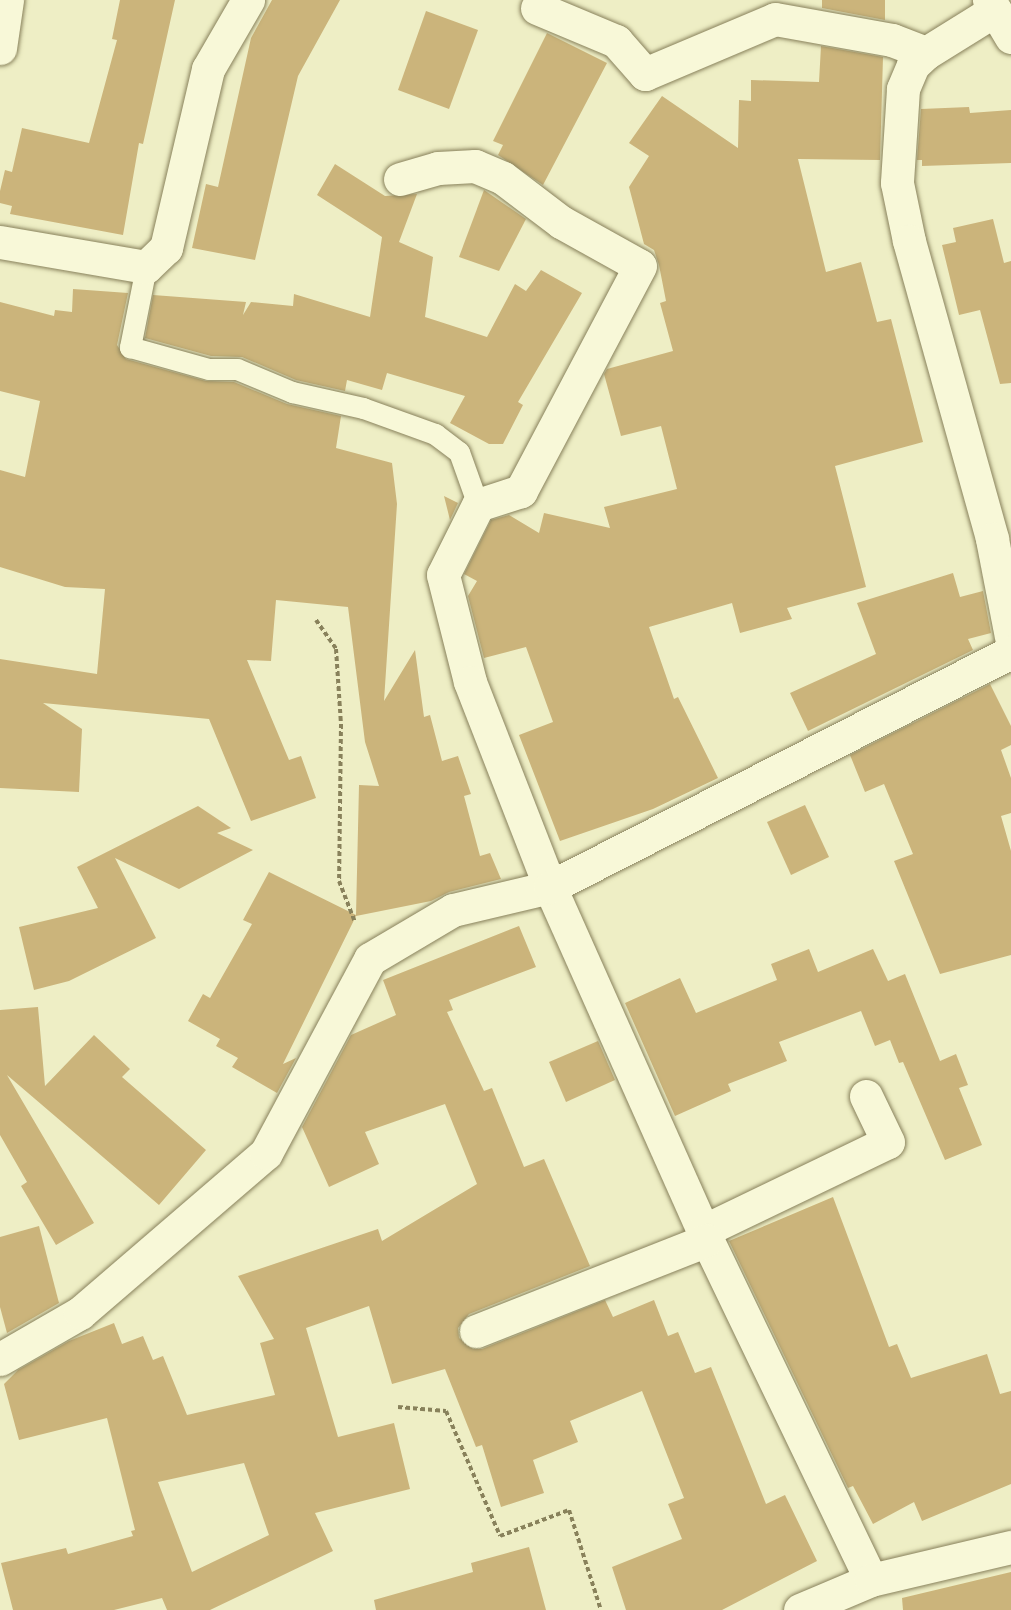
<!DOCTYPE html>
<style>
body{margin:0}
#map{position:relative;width:1011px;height:1610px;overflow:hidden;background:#eeeec5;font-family:Georgia,serif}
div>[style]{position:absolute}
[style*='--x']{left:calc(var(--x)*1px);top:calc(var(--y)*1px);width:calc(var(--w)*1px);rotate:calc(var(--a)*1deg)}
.building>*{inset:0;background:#cbb47b}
.path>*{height:4px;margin-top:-2px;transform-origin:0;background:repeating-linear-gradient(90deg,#88815b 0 4.5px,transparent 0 7.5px)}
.roads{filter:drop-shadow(0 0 2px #88815b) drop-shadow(0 0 2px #88815b)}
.lane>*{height:21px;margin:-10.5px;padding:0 10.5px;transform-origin:10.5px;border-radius:10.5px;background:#f8f8d8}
.street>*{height:33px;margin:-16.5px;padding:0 16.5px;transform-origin:16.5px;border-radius:16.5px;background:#f8f8d8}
.secondary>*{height:33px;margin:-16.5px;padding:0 16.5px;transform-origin:16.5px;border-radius:16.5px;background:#f8f8d8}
span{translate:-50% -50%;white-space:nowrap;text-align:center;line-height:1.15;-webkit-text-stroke:5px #f5f5d4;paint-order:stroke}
</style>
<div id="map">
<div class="building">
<div style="clip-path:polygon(120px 0,175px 0,143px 144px,139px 143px,123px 235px,10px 214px,12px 206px,0 203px,0 191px,5px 170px,12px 172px,22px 128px,89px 143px,117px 40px,112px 39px)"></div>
<div style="clip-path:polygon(272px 0,340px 0,298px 76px,255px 260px,192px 248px,206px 184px,218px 187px,251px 38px)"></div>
<div style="clip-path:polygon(822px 0,885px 0,885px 20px,822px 8px)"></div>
<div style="clip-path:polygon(426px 11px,478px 30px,449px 109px,398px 90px)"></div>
<div style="clip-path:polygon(547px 33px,607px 63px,543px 185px,498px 155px,503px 145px,493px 141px)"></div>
<div style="clip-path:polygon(821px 46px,883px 57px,880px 160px,798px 159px,826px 272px,861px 262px,877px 322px,891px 319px,923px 442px,835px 466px,866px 587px,787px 608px,792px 619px,740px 633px,732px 603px,649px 627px,674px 699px,678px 697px,718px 778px,653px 809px,560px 841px,519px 735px,553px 722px,526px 647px,484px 658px,468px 596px,477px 581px,464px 574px,491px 520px,509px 515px,539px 533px,544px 513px,610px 528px,604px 507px,677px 489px,661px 426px,621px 436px,604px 374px,607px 369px,673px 351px,660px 303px,666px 301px,659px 265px,654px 250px,644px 244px,629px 187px,649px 156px,629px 143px,662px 96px,738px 148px,739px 100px,751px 101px,751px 80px,819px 82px)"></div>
<div style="clip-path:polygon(969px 107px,970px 113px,1011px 110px,1011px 163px,922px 166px,922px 160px,917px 160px,921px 109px)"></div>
<div style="clip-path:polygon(335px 164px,385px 196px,417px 194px,399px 242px,433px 257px,425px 317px,487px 337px,515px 284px,526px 291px,541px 270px,582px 293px,518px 402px,523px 405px,503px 444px,489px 444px,450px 423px,465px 396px,387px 373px,382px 390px,347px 380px,345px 391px,296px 380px,242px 357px,211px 356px,145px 338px,153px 295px,246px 302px,243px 315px,251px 302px,293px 306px,294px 294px,370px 317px,382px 237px,317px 195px)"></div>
<div style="clip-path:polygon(484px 190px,526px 219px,499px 271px,459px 257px)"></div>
<div style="clip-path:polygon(993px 219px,1004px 263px,1011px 261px,1011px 383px,1000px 384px,980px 310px,959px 315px,942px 245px,956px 242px,953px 228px)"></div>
<div style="clip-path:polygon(73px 289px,128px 293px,117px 345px,126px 359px,206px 381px,234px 382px,287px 404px,341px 416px,336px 448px,392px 463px,397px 504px,384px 701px,415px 650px,424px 717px,430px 715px,442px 761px,458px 756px,471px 794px,464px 796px,480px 856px,490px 853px,501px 879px,449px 892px,431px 901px,356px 916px,283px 1064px,296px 1058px,277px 1093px,232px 1067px,238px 1058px,216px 1046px,220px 1039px,188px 1021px,203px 994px,210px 998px,252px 924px,243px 920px,269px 872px,356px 915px,359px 785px,379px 786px,365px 742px,348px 607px,276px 600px,271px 661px,247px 660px,289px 760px,301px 756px,316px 798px,251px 821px,209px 719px,43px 703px,82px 729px,79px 792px,0 788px,0 659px,97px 674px,105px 589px,65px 587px,0 567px,0 470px,25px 477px,40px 401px,0 391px,0 302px,54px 316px,55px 310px,72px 312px)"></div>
<div style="clip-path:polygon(444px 496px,458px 503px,450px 520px)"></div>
<div style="clip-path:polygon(953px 573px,960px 597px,983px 591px,991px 633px,968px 639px,973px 650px,808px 731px,790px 693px,876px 654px,857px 603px)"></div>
<div style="clip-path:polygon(990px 684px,1011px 726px,1011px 745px,1001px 750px,1011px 778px,1011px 813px,1001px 816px,1011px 851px,1011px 955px,940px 974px,894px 861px,913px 854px,884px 784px,865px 792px,850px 755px)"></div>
<div style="clip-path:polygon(805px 805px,829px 857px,791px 875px,767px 822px)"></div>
<div style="clip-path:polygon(198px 806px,231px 828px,217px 833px,253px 850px,179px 889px,115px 858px,156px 938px,69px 981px,34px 990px,19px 927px,98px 908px,77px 867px)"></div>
<div style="clip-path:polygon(evenodd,519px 926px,536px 967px,449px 1000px,453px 1010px,447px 1012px,484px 1091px,492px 1088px,524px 1167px,544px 1159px,590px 1266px,469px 1314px,458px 1328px,459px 1338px,473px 1349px,482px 1349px,605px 1300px,613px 1317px,654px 1300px,668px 1336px,678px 1332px,695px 1373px,711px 1367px,766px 1504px,785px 1495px,817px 1561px,722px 1610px,626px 1610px,612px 1567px,682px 1539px,668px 1504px,684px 1498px,642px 1391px,570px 1421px,578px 1442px,533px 1460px,544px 1493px,501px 1507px,482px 1445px,476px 1447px,445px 1369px,392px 1384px,369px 1306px,306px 1328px,338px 1437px,394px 1423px,410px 1489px,315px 1513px,333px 1551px,210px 1610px,167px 1610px,162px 1598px,114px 1610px,13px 1610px,1px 1563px,66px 1548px,68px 1554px,133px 1536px,131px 1531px,135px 1530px,107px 1418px,19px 1440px,4px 1384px,18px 1370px,69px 1341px,114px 1323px,122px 1344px,143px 1336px,153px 1360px,163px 1356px,187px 1415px,275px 1395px,260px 1343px,274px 1339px,238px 1276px,378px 1229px,382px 1241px,477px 1184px,445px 1104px,365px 1132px,379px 1164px,329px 1187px,302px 1127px,310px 1112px,351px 1035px,396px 1015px,383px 980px,519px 926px,244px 1463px,269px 1535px,192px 1572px,158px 1482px,244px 1463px)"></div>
<div style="clip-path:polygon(809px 949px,818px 972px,873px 949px,888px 981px,905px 974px,940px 1061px,956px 1054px,968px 1085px,959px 1088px,982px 1145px,945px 1160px,903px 1062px,899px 1063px,890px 1040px,875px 1046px,861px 1011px,779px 1042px,787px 1061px,728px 1084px,731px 1091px,675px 1116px,625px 1003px,680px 978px,696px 1013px,777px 980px,771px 964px)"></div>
<div style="clip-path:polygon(38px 1007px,45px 1086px,94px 1035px,130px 1069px,122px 1077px,206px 1150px,159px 1205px,7px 1075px,94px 1223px,56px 1245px,21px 1186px,27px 1182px,0 1135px,0 1010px)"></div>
<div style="clip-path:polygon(598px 1041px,615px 1080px,566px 1102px,549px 1062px)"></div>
<div style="clip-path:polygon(833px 1197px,889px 1347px,897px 1344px,911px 1378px,987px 1354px,1000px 1394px,1011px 1391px,1011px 1484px,922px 1521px,914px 1502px,873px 1524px,853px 1486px,848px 1488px,729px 1241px)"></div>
<div style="clip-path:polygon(39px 1226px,59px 1303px,7px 1333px,0 1307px,0 1237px)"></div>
<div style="clip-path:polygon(529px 1547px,546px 1610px,376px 1610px,374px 1600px,473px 1572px,471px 1563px)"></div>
<div style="clip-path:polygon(1011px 1572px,1011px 1610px,903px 1610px,902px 1598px)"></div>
</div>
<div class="path">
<div style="--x:316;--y:620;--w:35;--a:55"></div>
<div style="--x:336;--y:649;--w:75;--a:86.2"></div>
<div style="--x:341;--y:724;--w:157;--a:90.7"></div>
<div style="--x:339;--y:881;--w:44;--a:68.7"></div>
<div style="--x:398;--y:1407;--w:48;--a:4.8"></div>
<div style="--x:446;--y:1411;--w:136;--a:66.6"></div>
<div style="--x:500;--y:1536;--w:74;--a:-20.6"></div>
<div style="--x:569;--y:1510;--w:105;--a:72.3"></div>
</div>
<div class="roads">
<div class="lane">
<div style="--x:146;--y:267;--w:82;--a:101.3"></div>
<div style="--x:130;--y:347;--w:82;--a:15.6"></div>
<div style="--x:209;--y:369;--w:28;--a:0"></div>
<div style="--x:237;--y:369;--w:60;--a:22.7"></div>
<div style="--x:292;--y:392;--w:73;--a:12.7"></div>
<div style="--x:363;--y:408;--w:77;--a:19.9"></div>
<div style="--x:435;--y:434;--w:30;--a:37"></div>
<div style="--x:459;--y:452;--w:56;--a:70.3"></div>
</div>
<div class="street">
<div style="--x:537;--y:8;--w:86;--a:22.7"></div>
<div style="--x:616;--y:41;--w:44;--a:48.7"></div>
<div style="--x:645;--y:74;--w:141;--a:-22.9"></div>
<div style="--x:775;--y:19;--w:119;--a:10.2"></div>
<div style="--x:892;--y:40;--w:36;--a:21"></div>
<div style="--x:926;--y:53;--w:81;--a:-31.9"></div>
<div style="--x:0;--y:48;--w:49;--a:-81.7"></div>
<div style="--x:926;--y:53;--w:18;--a:137"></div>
<div style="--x:913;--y:65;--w:26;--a:113"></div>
<div style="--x:903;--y:89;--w:94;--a:93.7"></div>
<div style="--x:897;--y:183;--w:59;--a:78.3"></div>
<div style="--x:909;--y:241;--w:309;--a:74.4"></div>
<div style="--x:992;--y:539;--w:100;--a:79"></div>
<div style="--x:400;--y:179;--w:40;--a:-16"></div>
<div style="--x:438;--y:168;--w:37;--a:-3"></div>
<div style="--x:475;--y:166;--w:30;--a:23"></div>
<div style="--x:503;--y:178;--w:73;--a:37.2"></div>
<div style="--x:561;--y:222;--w:90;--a:29.1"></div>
<div style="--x:640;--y:266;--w:255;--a:117.9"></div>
<div style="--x:521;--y:491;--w:45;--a:162"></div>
<div style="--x:478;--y:505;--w:78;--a:116.6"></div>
<div style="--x:443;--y:575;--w:110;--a:75.8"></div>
<div style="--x:470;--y:682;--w:220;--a:68.7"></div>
<div style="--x:550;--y:887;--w:376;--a:66"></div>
<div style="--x:703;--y:1231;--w:387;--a:64.3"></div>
<div style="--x:0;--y:242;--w:148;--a:9.7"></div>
<div style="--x:146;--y:267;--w:28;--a:-44"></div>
<div style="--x:166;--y:248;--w:184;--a:-76.8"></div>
<div style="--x:208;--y:69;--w:80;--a:-59.9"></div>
<div style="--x:703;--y:1231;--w:205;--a:-25.7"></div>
<div style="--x:888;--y:1142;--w:51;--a:-115.6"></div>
<div style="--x:476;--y:1331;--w:248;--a:-21.5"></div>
<div style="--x:0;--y:1359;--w:92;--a:-29.9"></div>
<div style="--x:80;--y:1313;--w:245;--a:-40.7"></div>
<div style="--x:266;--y:1153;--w:220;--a:-61.8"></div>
<div style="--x:370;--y:959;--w:96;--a:-30.6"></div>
<div style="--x:453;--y:910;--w:100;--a:-13.3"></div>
<div style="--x:550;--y:887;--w:517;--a:-27.01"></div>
<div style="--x:800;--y:1610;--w:77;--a:-22.9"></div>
<div style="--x:871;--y:1580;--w:144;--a:-13.3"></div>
</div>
<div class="secondary">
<div style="--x:989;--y:0;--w:43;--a:59.3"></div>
</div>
</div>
</div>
